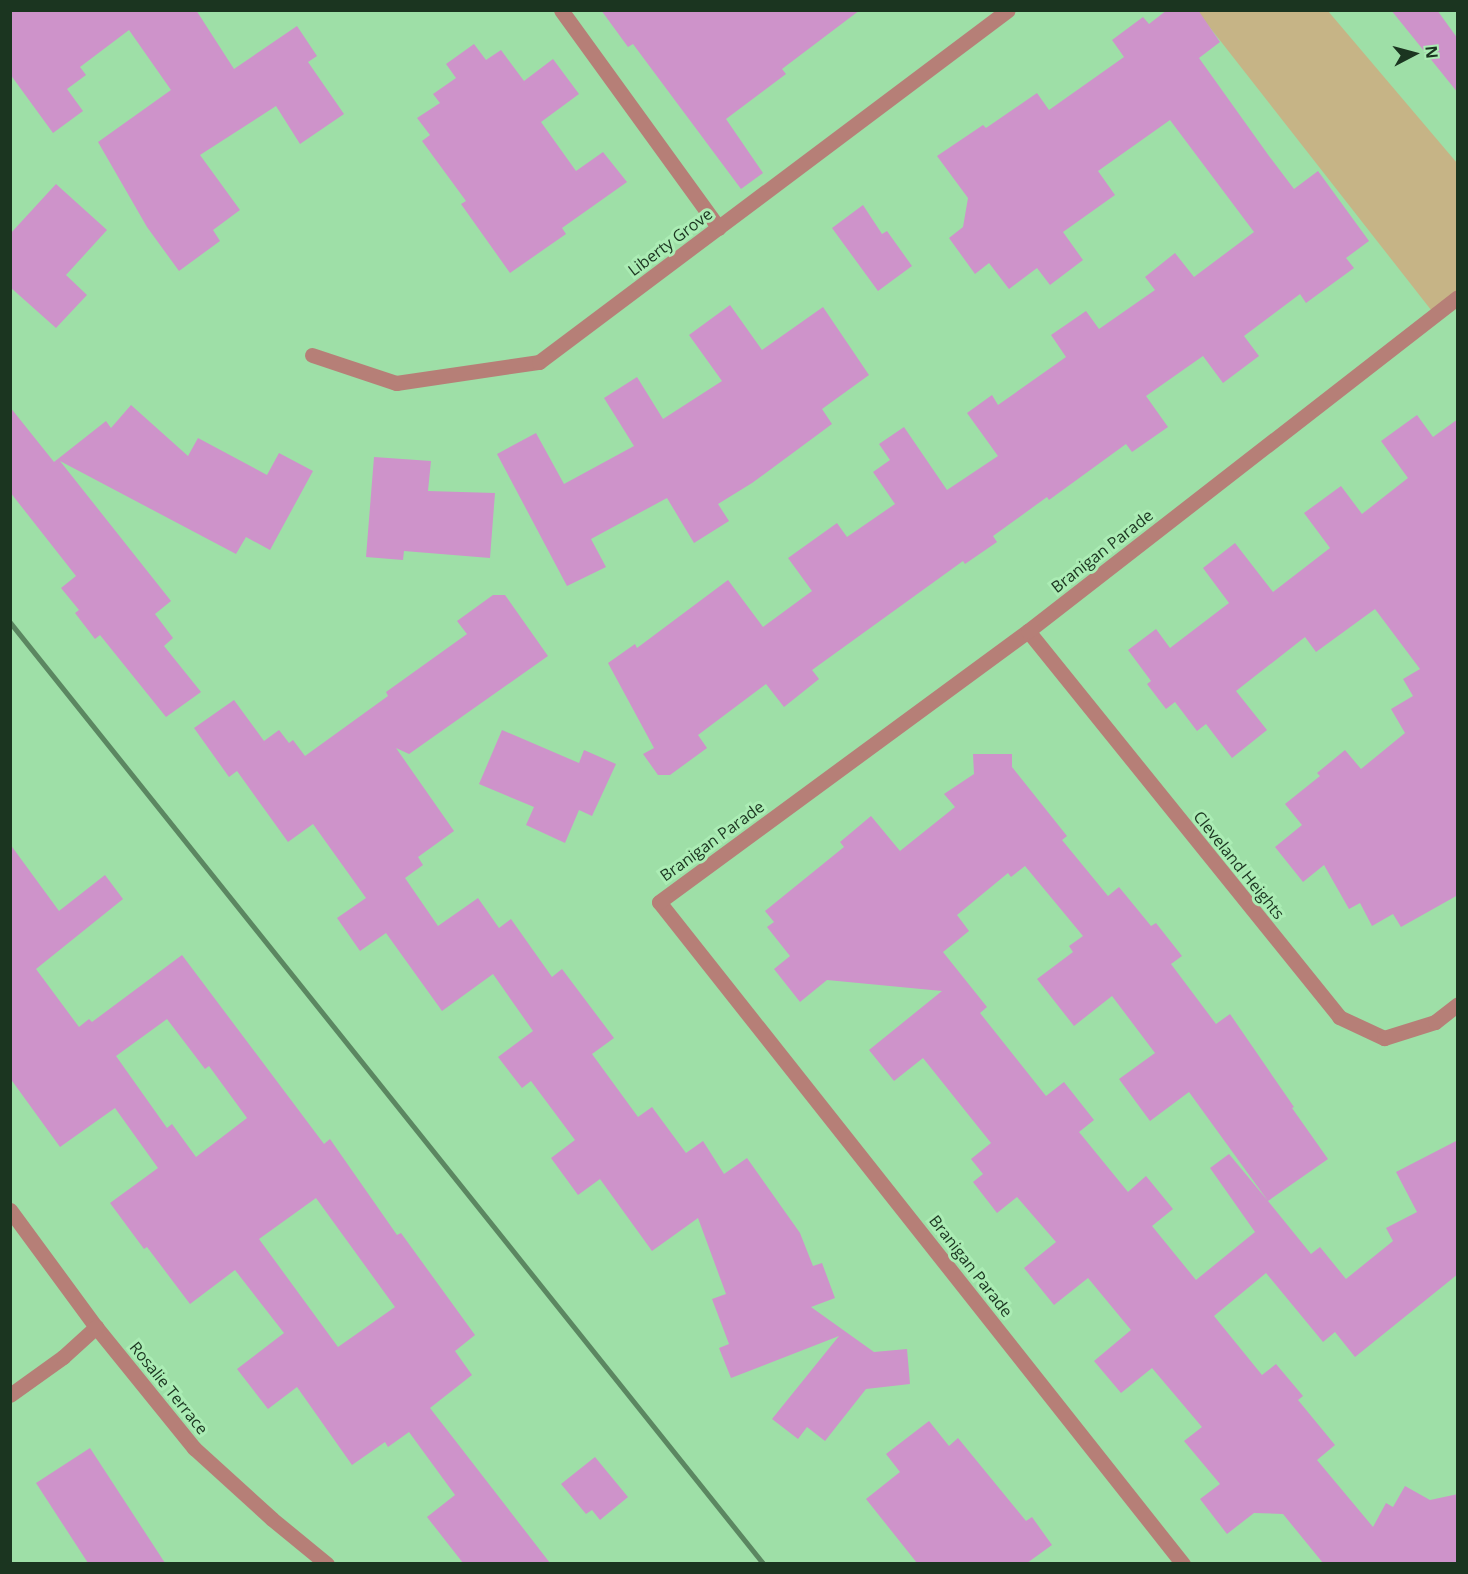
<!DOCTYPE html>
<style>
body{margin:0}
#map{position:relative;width:1468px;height:1574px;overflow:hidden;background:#9edfa7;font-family:"Open Sans",sans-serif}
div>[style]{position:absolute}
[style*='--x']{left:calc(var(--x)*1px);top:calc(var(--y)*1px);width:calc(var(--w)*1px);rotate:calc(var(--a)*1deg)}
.green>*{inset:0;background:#c6b486}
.building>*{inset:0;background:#ce93ca}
.minor>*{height:15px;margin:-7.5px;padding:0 7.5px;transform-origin:7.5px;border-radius:7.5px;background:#b67f77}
.rail>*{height:4.5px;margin:-2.25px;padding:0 2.25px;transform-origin:2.25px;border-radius:2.25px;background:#5b8761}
span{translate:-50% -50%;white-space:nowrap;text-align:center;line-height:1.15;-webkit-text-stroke:6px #abecb4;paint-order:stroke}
.street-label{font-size:16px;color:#1b3520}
.frame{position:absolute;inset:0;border:12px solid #1b3520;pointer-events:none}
.north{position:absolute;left:1384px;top:24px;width:60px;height:60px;-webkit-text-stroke:4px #abecb4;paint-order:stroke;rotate:84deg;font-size:16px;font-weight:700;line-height:24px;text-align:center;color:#1b3520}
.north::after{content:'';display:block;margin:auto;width:21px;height:27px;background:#1b3520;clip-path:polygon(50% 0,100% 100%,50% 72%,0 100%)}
</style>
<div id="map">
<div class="green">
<div style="clip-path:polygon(1197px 11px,1328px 11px,1457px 163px,1457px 297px,1435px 315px)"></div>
</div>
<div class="building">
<div style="clip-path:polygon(10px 10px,196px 10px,234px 69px,297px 26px,317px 56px,308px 62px,344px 114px,300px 144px,276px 106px,200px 155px,240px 210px,213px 230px,220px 241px,179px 271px,147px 227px,98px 142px,171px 90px,129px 30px,80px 67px,86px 75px,67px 89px,83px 111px,53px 133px,10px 74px)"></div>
<div style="clip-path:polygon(601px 10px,860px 10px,782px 69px,786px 74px,726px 119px,763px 173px,741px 189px,633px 44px,628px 47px)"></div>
<div style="clip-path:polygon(1167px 10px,1198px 10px,1220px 42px,1199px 58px,1269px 156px,1294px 189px,1318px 171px,1369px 241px,1346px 258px,1354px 268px,1306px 303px,1300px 294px,1244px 336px,1259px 356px,1223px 383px,1203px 356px,1146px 396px,1168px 427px,1132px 452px,1126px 444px,1049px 500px,1047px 497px,993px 536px,997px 542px,965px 564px,963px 561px,812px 670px,819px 679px,784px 707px,766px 684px,698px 735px,707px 748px,670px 775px,658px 775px,643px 754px,654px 748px,608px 663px,635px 644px,637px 648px,728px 580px,763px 627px,812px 591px,788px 558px,837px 523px,847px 537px,895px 504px,873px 472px,890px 460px,879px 444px,904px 427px,947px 490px,998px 456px,967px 413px,992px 395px,998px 405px,1066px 357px,1051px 335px,1086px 311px,1099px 329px,1155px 290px,1145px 277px,1175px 253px,1194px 277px,1254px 232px,1170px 120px,1098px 171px,1115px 195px,1063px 232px,1083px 260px,1050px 285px,1037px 268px,1009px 289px,989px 263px,975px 274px,949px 238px,963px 227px,968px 198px,937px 156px,983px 125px,986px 128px,1037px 93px,1049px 110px,1124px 57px,1112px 40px,1143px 17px,1149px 24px)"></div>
<div style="clip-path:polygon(1391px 10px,1437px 10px,1458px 39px,1458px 93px)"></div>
<div style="clip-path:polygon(474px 44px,486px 60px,501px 50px,524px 81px,553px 59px,579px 94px,541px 122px,576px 171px,603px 152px,627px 182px,562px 228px,566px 234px,510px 273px,461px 204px,466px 201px,422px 141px,430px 135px,417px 118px,440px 103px,433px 94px,456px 78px,446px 64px)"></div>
<div style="clip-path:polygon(56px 184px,107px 230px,66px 275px,87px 295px,56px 328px,10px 287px,10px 234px)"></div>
<div style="clip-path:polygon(863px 205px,882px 234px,887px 231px,912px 266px,878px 291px,832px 228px)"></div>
<div style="clip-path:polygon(730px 305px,762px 350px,823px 307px,869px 375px,822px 409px,832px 424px,752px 483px,718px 504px,729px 521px,694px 543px,667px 498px,591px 539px,606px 567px,567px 586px,497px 454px,536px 433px,564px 484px,634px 446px,604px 398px,637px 377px,663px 419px,722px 381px,689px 335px)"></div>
<div style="clip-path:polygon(131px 405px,188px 456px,198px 438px,267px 475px,279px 453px,313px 471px,270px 550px,246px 537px,236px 554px,60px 461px,171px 601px,155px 614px,173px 638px,164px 646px,201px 692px,166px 717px,100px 635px,95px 639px,75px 613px,79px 610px,61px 588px,76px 576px,10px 492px,10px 407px,54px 462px,106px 421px,111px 428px)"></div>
<div style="clip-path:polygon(1417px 415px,1433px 437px,1458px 419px,1458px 895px,1401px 927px,1393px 914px,1372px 926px,1360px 903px,1349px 909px,1324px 865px,1303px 882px,1275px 847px,1302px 825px,1285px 804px,1320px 776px,1317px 773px,1345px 750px,1361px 769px,1405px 733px,1391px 709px,1413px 696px,1403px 679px,1420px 669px,1375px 609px,1316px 652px,1305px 637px,1236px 691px,1267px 730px,1232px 758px,1206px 724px,1197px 731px,1175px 702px,1166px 709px,1147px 684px,1151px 681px,1128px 650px,1156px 629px,1170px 648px,1229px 603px,1203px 568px,1235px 543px,1273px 592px,1330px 548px,1304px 513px,1341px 486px,1362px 514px,1408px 478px,1381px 441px)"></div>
<div style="clip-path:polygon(374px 457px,431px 461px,428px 491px,495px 493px,490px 558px,404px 551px,403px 560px,366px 557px)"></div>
<div style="clip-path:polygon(493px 595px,505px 595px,548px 656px,409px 754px,396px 748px,454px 831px,418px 857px,423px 865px,405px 878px,438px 926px,478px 898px,499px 928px,511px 919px,552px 977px,562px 969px,614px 1038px,592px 1054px,638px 1117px,652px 1107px,686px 1153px,703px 1141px,724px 1174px,747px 1158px,800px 1233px,813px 1266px,822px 1263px,835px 1298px,811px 1307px,874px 1352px,907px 1349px,910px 1384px,866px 1389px,825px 1441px,807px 1427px,798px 1439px,772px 1419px,839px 1336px,731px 1378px,719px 1348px,729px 1344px,712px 1299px,726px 1294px,698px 1218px,652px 1251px,600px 1179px,578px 1195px,551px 1158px,575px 1140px,531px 1081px,522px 1088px,498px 1057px,533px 1031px,493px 974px,442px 1011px,386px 933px,360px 951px,337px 918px,366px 898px,313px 824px,288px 842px,237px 771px,229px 777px,194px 728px,234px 700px,264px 741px,279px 730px,289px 743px,293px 740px,305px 756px,388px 696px,386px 692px,467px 634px,457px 621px)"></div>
<div style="clip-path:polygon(502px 730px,579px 763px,584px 750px,616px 764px,592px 816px,579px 810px,565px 843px,526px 825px,534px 807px,479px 784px)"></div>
<div style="clip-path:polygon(evenodd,973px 754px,1012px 754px,1012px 767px,1067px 836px,1062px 840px,1108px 896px,1119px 887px,1151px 926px,1156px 923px,1182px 956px,1171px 964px,1216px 1024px,1230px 1014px,1294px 1107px,1292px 1108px,1328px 1159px,1268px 1201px,1311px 1254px,1320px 1247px,1346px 1279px,1393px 1241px,1386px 1228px,1417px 1212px,1396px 1172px,1458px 1140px,1458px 1274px,1355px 1357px,1335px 1332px,1323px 1342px,1266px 1273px,1214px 1316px,1262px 1375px,1276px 1364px,1303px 1396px,1298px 1400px,1335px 1445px,1317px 1460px,1373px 1527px,1386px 1503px,1393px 1507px,1405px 1486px,1430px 1500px,1458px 1494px,1458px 1563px,1323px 1563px,1283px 1514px,1254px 1513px,1227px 1534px,1200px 1499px,1220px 1484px,1184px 1441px,1202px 1427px,1152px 1368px,1121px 1393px,1094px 1361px,1131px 1330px,1088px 1278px,1054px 1305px,1024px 1268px,1056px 1242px,1017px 1197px,997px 1213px,973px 1182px,983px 1174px,971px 1159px,991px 1143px,923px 1058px,894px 1081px,869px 1050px,942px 991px,827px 980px,800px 1002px,774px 969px,790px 956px,767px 927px,774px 922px,765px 911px,844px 847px,840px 842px,871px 816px,900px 851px,955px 807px,944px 794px,974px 774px,973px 754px,1025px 866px,1083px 936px,1069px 946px,1073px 952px,1037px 979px,1074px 1026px,1112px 996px,1155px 1053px,1119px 1079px,1150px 1121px,1189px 1092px,1268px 1201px,1229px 1154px,1210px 1168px,1255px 1232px,1196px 1280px,1152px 1226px,1173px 1209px,1146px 1176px,1128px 1192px,1079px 1132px,1094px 1120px,1064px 1082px,1046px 1096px,980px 1013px,987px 1007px,943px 952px,969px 931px,957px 915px,1008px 873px,1011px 877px,1025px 866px)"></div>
<div style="clip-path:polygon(evenodd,10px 844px,59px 911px,105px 875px,123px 899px,36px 969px,79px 1027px,89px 1019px,92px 1022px,182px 955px,324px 1144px,330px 1139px,397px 1235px,401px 1233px,475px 1335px,455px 1351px,472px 1375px,430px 1408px,550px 1563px,463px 1563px,427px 1517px,455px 1495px,409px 1432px,388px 1447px,385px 1442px,352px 1465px,297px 1387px,268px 1409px,237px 1369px,284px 1333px,235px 1270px,190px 1304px,147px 1247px,144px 1249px,110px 1203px,158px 1168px,115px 1108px,60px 1147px,10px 1078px,10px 844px,167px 1019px,205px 1069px,209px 1066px,247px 1118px,196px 1157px,172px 1124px,167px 1128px,116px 1056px,167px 1019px,10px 844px,316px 1198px,395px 1307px,338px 1347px,259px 1239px,316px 1198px)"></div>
<div style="clip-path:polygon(929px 1421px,949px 1446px,958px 1438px,1026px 1521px,1032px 1517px,1052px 1545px,1027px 1563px,917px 1563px,866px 1499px,900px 1472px,886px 1454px)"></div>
<div style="clip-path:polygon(90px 1448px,165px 1563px,88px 1563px,36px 1483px)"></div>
<div style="clip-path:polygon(595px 1457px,628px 1497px,600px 1520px,592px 1510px,586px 1514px,561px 1484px)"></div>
</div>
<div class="minor">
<div style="--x:561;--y:10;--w:269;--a:54.1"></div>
<div style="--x:312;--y:355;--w:89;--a:18.4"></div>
<div style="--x:396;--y:383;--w:145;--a:-8.4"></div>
<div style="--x:539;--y:362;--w:586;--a:-36.89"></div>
<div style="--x:1028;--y:631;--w:496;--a:51.1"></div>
<div style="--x:1339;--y:1017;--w:50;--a:25"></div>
<div style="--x:1384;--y:1038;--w:53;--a:-17.4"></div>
<div style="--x:1435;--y:1022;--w:29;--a:-38"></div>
<div style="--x:10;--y:1210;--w:145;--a:53.7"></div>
<div style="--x:96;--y:1327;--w:156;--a:51"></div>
<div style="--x:194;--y:1448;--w:105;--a:42.3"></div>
<div style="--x:272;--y:1519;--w:71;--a:39.3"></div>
<div style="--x:10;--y:1395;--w:65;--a:-35.6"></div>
<div style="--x:63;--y:1357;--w:45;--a:-42.3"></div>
<div style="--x:1183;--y:1564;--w:844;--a:-128.36"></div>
<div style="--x:659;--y:902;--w:458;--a:-36.3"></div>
<div style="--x:1028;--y:631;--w:544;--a:-37.84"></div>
</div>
<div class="rail">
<div style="--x:10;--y:622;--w:1207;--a:51.33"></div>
</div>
<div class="street-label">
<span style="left:670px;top:242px;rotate:-37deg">Liberty Grove</span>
<span style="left:1102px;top:551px;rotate:-38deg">Branigan Parade</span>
<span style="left:712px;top:841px;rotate:-36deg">Branigan Parade</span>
<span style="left:1239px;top:865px;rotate:51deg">Cleveland Heights</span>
<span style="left:971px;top:1266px;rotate:52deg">Branigan Parade</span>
<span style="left:169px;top:1388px;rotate:51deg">Rosalie Terrace</span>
</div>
<div class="frame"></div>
<div class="north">N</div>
</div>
